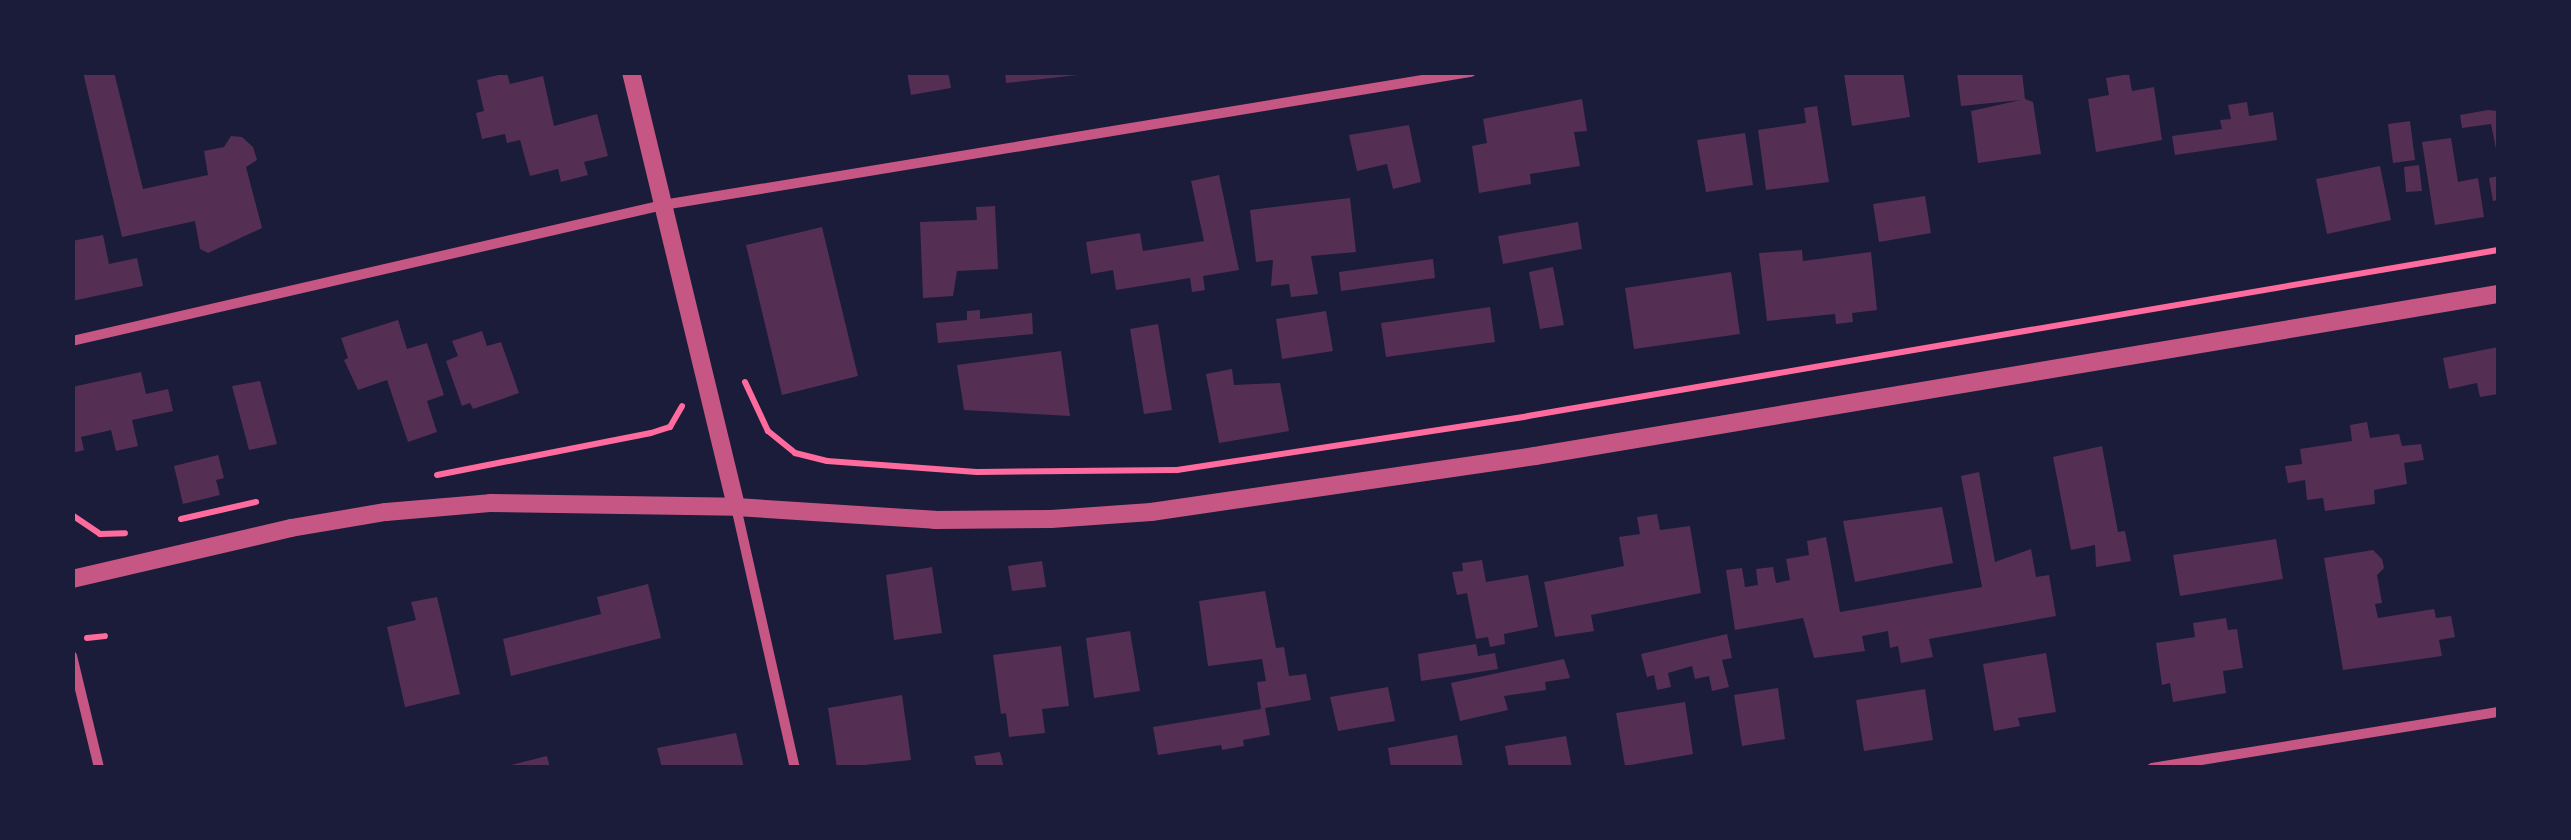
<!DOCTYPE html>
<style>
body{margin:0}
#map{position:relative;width:2571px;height:840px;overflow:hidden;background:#1b1b3a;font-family:Overpass,sans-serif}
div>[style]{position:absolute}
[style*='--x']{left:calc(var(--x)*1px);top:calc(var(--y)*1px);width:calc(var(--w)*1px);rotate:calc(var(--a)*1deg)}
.building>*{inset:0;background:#542f53}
.path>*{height:6px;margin:-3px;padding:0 3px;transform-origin:3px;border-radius:3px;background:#ff6b9d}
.minor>*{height:10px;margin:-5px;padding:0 5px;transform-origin:5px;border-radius:5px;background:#c65784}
.tertiary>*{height:18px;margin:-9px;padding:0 9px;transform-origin:9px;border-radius:9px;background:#c65784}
span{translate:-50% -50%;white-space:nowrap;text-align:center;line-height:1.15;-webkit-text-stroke:9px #1b1b3a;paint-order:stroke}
.frame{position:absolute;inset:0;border:75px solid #1b1b3a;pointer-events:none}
</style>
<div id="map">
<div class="building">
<div style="clip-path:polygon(83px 72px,114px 72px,143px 189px,208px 175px,204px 151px,224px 147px,231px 136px,242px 137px,253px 147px,257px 160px,246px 167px,262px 228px,208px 253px,200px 249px,195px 221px,122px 237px)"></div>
<div style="clip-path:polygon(907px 72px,948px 72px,951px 88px,911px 95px)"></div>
<div style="clip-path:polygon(1005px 72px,1078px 72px,1078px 75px,1006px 83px)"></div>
<div style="clip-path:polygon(1903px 72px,1910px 117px,1852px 126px,1844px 74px)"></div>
<div style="clip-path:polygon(1957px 72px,2022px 72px,2025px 99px,2033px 102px,2041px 154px,1978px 163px,1971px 111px,2021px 100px,1961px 106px)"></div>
<div style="clip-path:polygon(507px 73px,510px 84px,543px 76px,554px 126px,597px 114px,608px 156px,584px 162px,588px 175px,561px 182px,558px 169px,530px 176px,520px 140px,507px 143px,505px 134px,482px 139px,476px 113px,484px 111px,477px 80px)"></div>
<div style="clip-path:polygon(2129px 74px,2132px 91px,2154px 87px,2162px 140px,2096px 152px,2088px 99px,2109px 95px,2106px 78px)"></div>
<div style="clip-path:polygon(1582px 99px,1587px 131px,1574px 132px,1580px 166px,1530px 174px,1531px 184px,1479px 193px,1472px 146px,1487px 143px,1483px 119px)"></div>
<div style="clip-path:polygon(2247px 102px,2249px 116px,2273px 112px,2277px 140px,2175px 155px,2172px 136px,2222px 129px,2220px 120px,2231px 119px,2228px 105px)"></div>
<div style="clip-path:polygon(1817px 106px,1829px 182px,1766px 190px,1758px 130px,1806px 123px,1804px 108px)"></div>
<div style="clip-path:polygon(2488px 110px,2498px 111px,2498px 159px,2491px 124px,2462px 128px,2460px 115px)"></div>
<div style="clip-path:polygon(2410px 121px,2415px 160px,2393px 163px,2388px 124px)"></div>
<div style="clip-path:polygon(1409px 125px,1421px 182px,1393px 189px,1387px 164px,1357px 171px,1349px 135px)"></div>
<div style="clip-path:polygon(1745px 133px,1753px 185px,1706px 192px,1697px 140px)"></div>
<div style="clip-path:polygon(2451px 138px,2458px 182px,2478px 178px,2484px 217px,2435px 225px,2422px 142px)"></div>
<div style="clip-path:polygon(2419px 165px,2422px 191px,2406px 192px,2404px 167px)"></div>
<div style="clip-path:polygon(2380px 166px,2391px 220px,2327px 234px,2316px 179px)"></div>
<div style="clip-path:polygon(1219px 175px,1239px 270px,1203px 276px,1205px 290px,1192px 292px,1190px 278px,1116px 290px,1113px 270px,1091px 274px,1086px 242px,1140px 233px,1143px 251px,1204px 241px,1191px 181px)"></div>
<div style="clip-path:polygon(2498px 176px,2498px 200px,2493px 201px,2489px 178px)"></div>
<div style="clip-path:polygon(1925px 196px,1931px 233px,1879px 242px,1873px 204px)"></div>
<div style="clip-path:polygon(1350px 198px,1356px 252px,1311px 256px,1318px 294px,1291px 297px,1289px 284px,1271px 286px,1273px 260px,1256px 262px,1250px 210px)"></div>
<div style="clip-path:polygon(995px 206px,998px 269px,957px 271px,953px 296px,923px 298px,920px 222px,977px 220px,976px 207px)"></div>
<div style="clip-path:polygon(1578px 222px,1582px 249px,1503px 264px,1498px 236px)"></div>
<div style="clip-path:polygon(822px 227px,858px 376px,782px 395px,746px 245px)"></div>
<div style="clip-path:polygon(103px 235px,109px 264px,137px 258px,143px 286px,72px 301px,72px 241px)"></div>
<div style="clip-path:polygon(1802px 250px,1803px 261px,1871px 252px,1877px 310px,1852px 313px,1853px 322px,1836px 324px,1835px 314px,1767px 321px,1759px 253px)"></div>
<div style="clip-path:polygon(1433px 259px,1435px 278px,1341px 291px,1339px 272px)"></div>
<div style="clip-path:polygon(1553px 267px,1564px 325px,1540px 329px,1529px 272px)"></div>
<div style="clip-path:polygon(1731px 272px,1740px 334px,1634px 349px,1625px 288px)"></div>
<div style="clip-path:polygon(1490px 307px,1495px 342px,1386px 357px,1381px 323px)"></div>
<div style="clip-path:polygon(980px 310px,980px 319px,1032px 313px,1033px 334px,938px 343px,936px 323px,967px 320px,967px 311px)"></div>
<div style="clip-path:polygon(1326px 311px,1333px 351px,1282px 359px,1276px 319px)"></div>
<div style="clip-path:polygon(398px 320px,407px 349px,427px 343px,444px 395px,427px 401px,437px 432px,408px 442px,387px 380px,358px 390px,344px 360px,348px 358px,341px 338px)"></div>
<div style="clip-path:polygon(1158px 324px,1172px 410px,1144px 414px,1130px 329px)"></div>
<div style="clip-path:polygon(482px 331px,487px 346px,501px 342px,519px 393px,473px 409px,470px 403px,462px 406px,446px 361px,458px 356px,452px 341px)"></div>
<div style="clip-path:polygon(2498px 347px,2498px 394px,2480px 397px,2477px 383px,2449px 389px,2443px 358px)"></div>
<div style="clip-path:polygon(1061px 351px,1070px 416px,964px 410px,957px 365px)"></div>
<div style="clip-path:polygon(1232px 369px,1234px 385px,1280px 383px,1289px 431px,1219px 443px,1206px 374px)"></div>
<div style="clip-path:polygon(141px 372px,146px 394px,168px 389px,173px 411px,132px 420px,138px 446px,116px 451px,111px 430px,81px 437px,84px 450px,72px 453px,72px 387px)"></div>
<div style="clip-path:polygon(260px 381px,277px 444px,249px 450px,232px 386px)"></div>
<div style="clip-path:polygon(2367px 422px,2370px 438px,2399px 434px,2402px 446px,2421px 444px,2424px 460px,2404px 463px,2407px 484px,2374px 490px,2375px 504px,2325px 511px,2323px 498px,2307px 500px,2305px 480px,2288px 483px,2285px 466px,2302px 464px,2300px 449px,2352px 441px,2350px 425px)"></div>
<div style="clip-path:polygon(2102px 446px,2118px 532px,2125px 531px,2131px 561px,2096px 567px,2095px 545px,2071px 550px,2053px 457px)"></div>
<div style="clip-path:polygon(218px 455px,224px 478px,216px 480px,220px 495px,183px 504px,174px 466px)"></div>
<div style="clip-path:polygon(1979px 472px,1995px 562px,2031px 549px,2036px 577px,2049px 575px,2056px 616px,1929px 639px,1933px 657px,1901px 663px,1898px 646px,1890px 648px,1888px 631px,1862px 636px,1865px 651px,1814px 658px,1803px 618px,1735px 630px,1726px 570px,1742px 568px,1745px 587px,1758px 585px,1756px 569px,1773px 567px,1776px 583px,1790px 580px,1786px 559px,1809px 555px,1807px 541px,1826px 537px,1840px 612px,1982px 587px,1961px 476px)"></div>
<div style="clip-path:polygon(1942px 507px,1953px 563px,1855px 582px,1843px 521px)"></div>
<div style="clip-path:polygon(1657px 514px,1660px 530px,1690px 526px,1701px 593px,1591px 615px,1594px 631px,1555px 637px,1544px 582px,1624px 566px,1619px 537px,1640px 534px,1637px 517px)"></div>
<div style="clip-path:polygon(2276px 539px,2283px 579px,2180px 596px,2173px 555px)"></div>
<div style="clip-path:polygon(2373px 550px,2382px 559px,2384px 568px,2377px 575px,2382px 603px,2375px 604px,2378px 618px,2434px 609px,2436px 618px,2451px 616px,2455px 637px,2439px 640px,2442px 656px,2343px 670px,2324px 558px)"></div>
<div style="clip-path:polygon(1482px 560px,1486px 582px,1528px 575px,1538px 627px,1504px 634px,1505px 644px,1490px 647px,1488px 637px,1476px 639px,1467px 593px,1457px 595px,1452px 572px,1463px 571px,1462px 563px)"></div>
<div style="clip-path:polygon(1042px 561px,1046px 587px,1012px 591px,1008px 566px)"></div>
<div style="clip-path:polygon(932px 567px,942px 633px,894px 640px,886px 575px)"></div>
<div style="clip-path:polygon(648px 584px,661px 638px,511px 676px,503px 639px,601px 614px,597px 597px)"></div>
<div style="clip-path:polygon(1265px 591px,1276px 648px,1284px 647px,1289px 676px,1306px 674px,1311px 700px,1265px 708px,1270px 735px,1243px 740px,1244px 746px,1222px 750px,1221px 745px,1158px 755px,1153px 727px,1261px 709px,1257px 682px,1266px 681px,1262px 659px,1208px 666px,1199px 601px)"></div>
<div style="clip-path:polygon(437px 597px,460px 694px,405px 707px,387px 627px,416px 620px,411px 602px)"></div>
<div style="clip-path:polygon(2226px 618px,2228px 630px,2237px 629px,2243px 668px,2223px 671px,2226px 693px,2173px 702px,2170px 683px,2162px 685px,2156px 643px,2195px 637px,2193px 623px)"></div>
<div style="clip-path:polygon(1130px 631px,1140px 691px,1094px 698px,1086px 638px)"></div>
<div style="clip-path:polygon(1727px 634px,1732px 658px,1722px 660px,1729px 687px,1712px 691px,1709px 676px,1695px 679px,1692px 666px,1668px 673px,1671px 687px,1657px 690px,1654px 675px,1647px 677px,1641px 654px)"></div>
<div style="clip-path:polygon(1476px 644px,1478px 656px,1495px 653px,1498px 669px,1421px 681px,1418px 654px)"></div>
<div style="clip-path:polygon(1061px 646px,1069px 706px,1042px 709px,1045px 733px,1009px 737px,1006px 713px,1001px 714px,993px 655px)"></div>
<div style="clip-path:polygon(2046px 653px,2056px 712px,2018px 718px,2020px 726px,1994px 731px,1983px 664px)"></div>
<div style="clip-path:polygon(1564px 659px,1570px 678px,1545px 682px,1546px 690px,1504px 696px,1508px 710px,1460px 721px,1451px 683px)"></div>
<div style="clip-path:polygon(1388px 687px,1395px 721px,1338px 731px,1330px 697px)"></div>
<div style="clip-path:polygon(1778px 688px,1785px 739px,1742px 746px,1734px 695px)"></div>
<div style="clip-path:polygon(1925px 689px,1933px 740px,1864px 751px,1856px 700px)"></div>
<div style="clip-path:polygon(902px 695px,911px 760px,837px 768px,828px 708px)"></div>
<div style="clip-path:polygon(1685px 702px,1693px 754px,1625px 766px,1616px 713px)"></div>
<div style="clip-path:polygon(736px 733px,744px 768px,662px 768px,657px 748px)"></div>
<div style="clip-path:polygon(1457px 735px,1463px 768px,1391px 768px,1388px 748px)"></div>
<div style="clip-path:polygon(1566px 736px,1572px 768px,1509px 768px,1505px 746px)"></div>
<div style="clip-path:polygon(1000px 752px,1004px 768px,977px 768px,974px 756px)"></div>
<div style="clip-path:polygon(547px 756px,550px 768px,507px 768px,507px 766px)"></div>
</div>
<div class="path">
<div style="--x:745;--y:382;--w:54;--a:64.9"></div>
<div style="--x:768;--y:431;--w:35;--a:39"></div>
<div style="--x:795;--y:453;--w:33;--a:14"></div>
<div style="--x:827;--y:461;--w:150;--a:4.2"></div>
<div style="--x:977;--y:472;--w:200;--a:-0.6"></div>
<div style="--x:1177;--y:470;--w:355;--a:-8.7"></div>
<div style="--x:1528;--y:416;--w:984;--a:-9.71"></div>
<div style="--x:437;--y:475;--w:218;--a:-11.1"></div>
<div style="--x:651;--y:433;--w:20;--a:-18"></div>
<div style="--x:670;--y:427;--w:24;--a:-60"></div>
<div style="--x:72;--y:515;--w:34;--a:34"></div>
<div style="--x:100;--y:534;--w:25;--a:-2"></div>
<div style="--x:181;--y:519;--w:77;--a:-12.8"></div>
<div style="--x:87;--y:638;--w:18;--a:-6"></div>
</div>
<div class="minor">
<div style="--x:72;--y:341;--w:606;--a:-12.96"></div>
<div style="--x:663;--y:205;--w:819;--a:-9.35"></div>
<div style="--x:736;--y:507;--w:268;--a:77.3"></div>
<div style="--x:72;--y:656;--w:115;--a:76.4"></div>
<div style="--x:2152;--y:768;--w:351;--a:-9.2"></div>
</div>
<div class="tertiary">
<div style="--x:631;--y:72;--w:447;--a:76.4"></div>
<div style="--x:72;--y:579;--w:225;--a:-13.1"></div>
<div style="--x:291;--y:528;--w:96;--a:-9.6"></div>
<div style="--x:386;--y:512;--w:104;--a:-4.9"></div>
<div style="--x:490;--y:503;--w:246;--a:0.9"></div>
<div style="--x:736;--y:507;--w:199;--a:3.7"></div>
<div style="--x:935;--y:520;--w:116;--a:-0.5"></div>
<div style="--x:1051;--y:519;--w:100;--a:-4"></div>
<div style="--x:1151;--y:512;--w:388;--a:-8.3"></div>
<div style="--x:1535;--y:456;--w:977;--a:-9.55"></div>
</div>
<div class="frame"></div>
</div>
